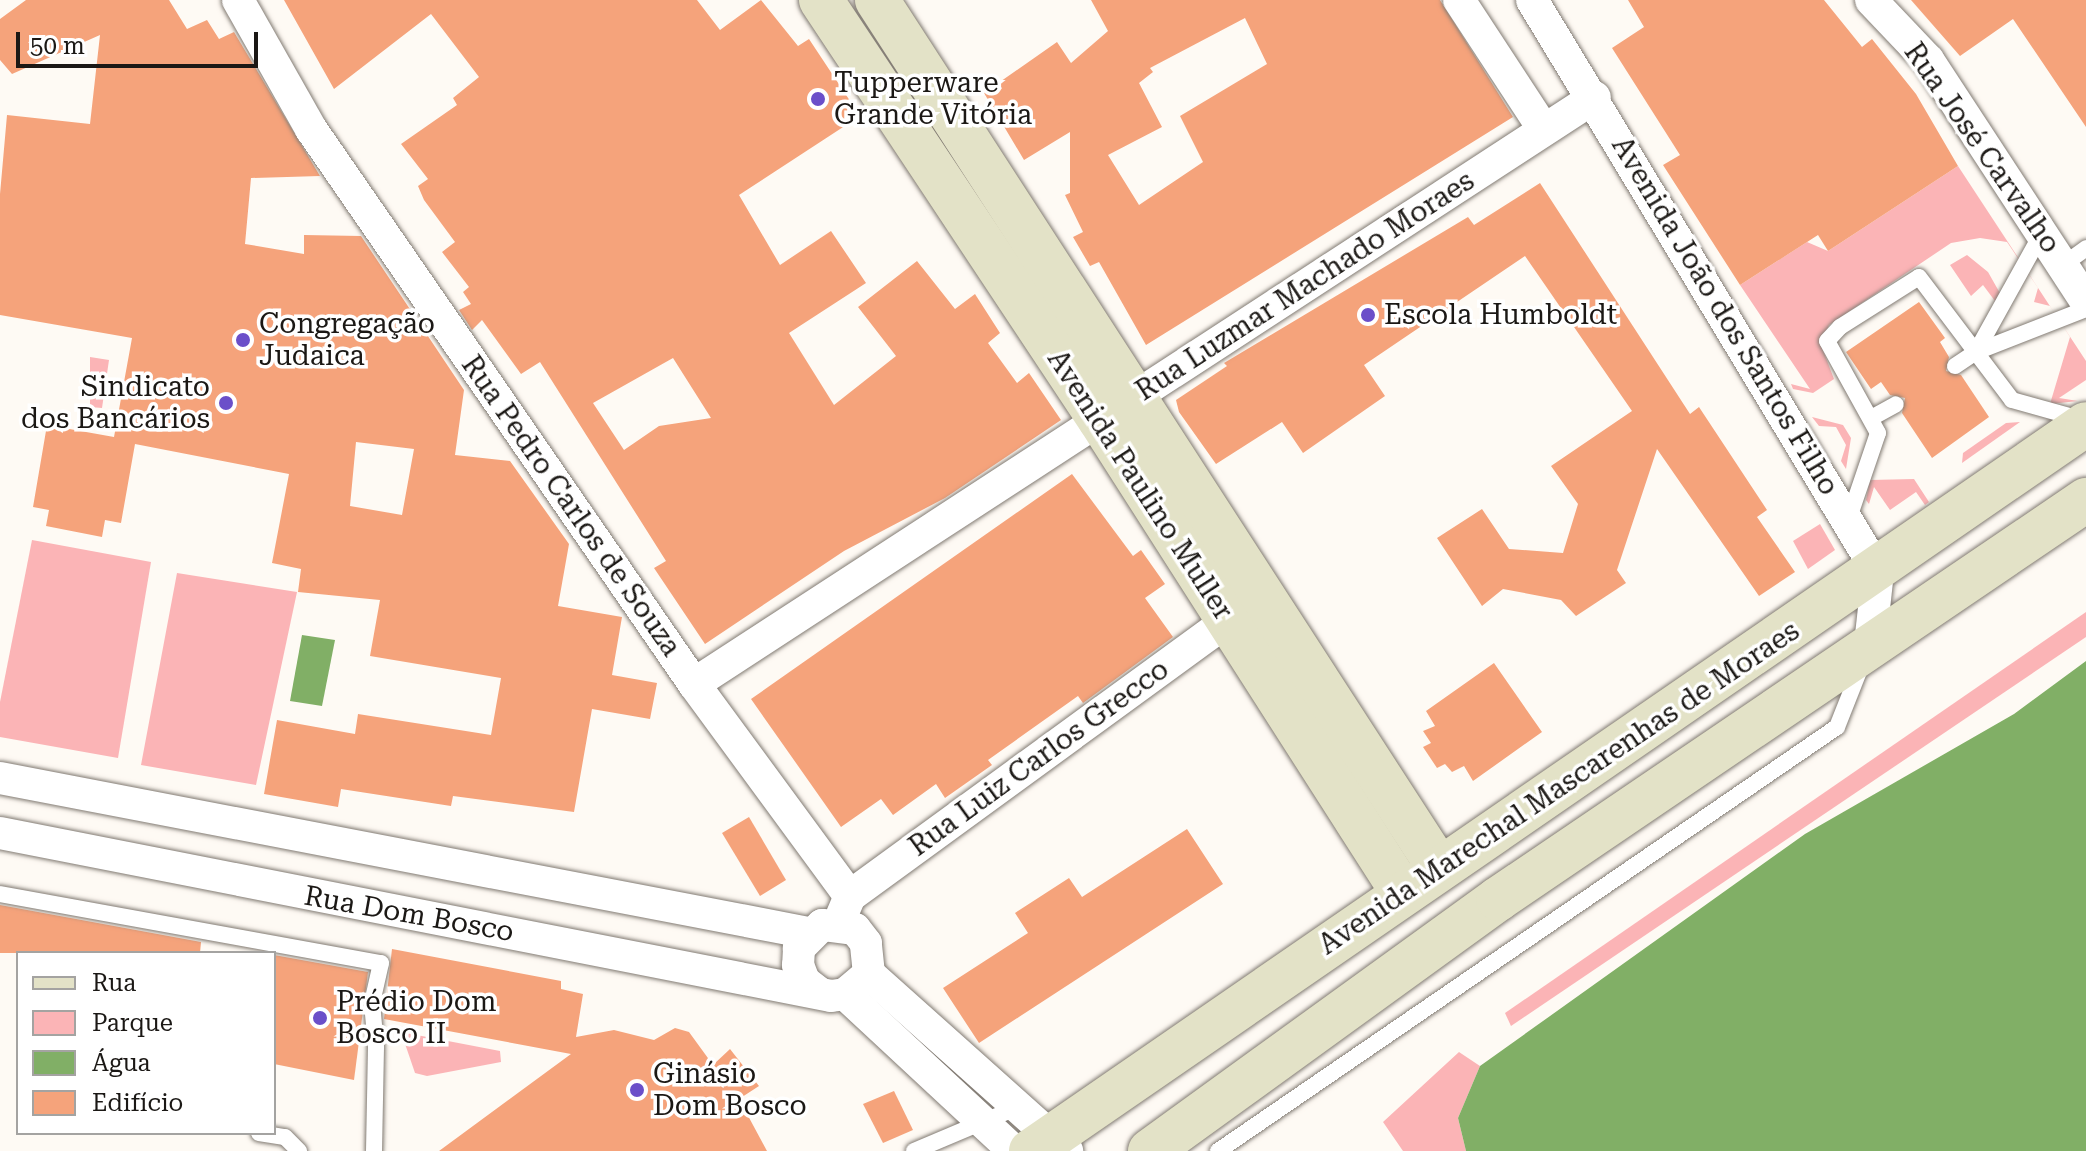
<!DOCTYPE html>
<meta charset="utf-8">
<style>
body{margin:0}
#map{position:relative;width:2086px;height:1151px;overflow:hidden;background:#fefaf4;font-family:"Roboto Serif",serif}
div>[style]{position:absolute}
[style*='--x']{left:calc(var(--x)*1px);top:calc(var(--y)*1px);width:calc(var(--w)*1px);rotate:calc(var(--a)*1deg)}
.green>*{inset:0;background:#fbb4b6}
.water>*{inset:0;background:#81af66}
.building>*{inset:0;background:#f5a37b}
.roads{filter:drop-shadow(0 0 2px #817a72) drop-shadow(0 0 2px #817a72)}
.lane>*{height:16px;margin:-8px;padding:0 8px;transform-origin:8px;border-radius:8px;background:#fff}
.street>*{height:32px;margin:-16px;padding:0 16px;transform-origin:16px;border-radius:16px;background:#fff}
.secondary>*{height:44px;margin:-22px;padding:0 22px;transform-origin:22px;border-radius:22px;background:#e3e2c7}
.dots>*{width:22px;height:22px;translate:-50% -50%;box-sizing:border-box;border:4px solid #fff;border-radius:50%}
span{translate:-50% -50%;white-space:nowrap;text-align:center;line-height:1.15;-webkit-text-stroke:7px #fff;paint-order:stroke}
.poi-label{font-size:28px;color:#1b1815}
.left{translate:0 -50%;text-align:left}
.right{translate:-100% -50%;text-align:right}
.street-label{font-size:28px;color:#1b1815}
.legend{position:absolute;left:16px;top:951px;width:260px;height:184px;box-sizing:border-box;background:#fff;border:2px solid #a4a3a1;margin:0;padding:10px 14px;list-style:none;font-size:24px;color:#1b1815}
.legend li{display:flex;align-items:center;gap:16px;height:40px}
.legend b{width:40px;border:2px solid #a4a3a1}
.scale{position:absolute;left:16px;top:32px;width:242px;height:36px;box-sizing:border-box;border:4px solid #1b1815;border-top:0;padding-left:10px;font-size:24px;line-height:28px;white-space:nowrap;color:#1b1815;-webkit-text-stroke:6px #fff;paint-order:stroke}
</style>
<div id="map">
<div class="green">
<div style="clip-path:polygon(1958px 166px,2086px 361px,2086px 380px,2059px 398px,2078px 401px,2050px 404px,2070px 337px,2050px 306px,2034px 302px,2038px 288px,2007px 242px,1980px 238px,1951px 243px,1829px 325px,1821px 345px,1834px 379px,1813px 393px,1793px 389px,1791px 384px,1810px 389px,1740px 285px,1807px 242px,1828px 251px)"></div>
<div style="clip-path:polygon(1967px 255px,1988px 272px,2001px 295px,1995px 301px,1983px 285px,1971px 296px,1950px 265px)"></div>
<div style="clip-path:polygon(90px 357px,109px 360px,102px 408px,90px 407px)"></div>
<div style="clip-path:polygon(1812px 417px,1843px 425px,1851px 438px,1846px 469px,1841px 461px,1846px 445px,1836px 427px,1819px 426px)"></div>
<div style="clip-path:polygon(2020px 422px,1962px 463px,1963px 453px,2006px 423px)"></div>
<div style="clip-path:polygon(1914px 479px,1929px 502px,1925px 505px,1916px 492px,1890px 510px,1874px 487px,1869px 504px,1866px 500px,1870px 480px)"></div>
<div style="clip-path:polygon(1820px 524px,1835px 550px,1808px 569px,1793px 541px)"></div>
<div style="clip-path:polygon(32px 540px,151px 562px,118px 758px,0 737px,0 702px)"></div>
<div style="clip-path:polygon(177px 573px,297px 592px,256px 785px,141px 765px)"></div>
<div style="clip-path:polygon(2086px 612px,2086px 637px,1511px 1026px,1505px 1013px)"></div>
<div style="clip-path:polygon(401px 1032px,500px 1051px,501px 1062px,427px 1076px,415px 1073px)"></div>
<div style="clip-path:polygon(1459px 1052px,1480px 1066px,1458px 1118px,1466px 1151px,1403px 1151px,1383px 1122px)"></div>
</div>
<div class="water">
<div style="clip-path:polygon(302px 635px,335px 640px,322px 706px,290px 701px)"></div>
<div style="clip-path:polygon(2086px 661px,2086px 1151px,1466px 1151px,1458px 1118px,1480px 1066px,1805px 834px,2014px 714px)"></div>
</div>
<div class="building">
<div style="clip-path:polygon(evenodd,26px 0,169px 0,187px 29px,207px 20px,219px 39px,234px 32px,320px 176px,251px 178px,245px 244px,304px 254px,304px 235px,361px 236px,464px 390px,455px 455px,510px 461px,569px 544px,558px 606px,622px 617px,612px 675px,657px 683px,650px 719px,592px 709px,574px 812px,453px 796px,451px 806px,341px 789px,338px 807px,264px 794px,277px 720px,355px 734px,358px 714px,491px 735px,501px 678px,370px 656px,380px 600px,298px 592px,301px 569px,272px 563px,289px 474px,135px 444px,121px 523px,105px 520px,102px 537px,46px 526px,49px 510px,33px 507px,47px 425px,114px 437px,132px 338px,0 315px,0 194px,7px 115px,90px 124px,100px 35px,12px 74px,0 60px,0 19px,26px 0,356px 442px,414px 449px,402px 515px,350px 506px,356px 442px)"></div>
<div style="clip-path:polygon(evenodd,284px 0,697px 0,720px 30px,761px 0,798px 46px,809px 39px,860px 116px,739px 195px,780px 265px,831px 231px,866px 283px,789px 333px,834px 405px,896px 356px,858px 307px,917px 261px,955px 309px,975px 294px,1000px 333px,988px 343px,1017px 383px,1029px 373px,1061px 420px,945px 498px,844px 551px,705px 644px,654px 568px,666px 561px,540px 362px,521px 374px,482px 320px,472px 330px,459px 310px,471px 304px,463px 292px,469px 287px,442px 252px,455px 242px,424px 200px,418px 186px,428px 179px,401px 144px,457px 105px,453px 98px,479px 77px,431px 14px,334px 89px,284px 0,673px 358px,711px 418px,659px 426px,624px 450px,593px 403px,673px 358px)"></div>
<div style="clip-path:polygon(evenodd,1091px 0,1440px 0,1513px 117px,1146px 345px,1099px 262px,1090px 266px,1073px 237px,1083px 232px,1065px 195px,1070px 193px,1070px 132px,1024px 160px,984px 93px,1057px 42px,1071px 63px,1108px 31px,1091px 0,1245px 18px,1267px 64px,1180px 116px,1203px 162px,1139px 205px,1108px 155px,1162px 127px,1139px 83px,1153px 72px,1150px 68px,1245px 18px)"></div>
<div style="clip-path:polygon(1628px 0,1824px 0,1862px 47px,1872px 39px,1916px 94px,1958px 166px,1828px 251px,1818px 235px,1740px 285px,1663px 165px,1680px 155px,1612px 48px,1644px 27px)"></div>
<div style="clip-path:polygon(1911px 0,2086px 0,2086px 127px,2013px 19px,1960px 56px)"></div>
<div style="clip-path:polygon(1540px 183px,1690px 414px,1699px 407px,1767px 510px,1757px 517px,1795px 572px,1759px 596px,1657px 449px,1617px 570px,1626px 583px,1576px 616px,1561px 600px,1503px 589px,1482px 606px,1437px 538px,1482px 509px,1509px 549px,1563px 553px,1578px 504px,1551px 466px,1632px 411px,1525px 256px,1364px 365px,1385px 396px,1303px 453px,1282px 422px,1216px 464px,1179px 412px,1176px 400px,1227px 366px,1224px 363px,1468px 217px,1474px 225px)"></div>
<div style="clip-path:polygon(1919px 302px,1945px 338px,1940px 342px,1949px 357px,1946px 371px,1961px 375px,1989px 417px,1932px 458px,1902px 413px,1905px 398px,1890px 395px,1881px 382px,1871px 389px,1846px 352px)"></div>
<div style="clip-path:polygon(1072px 474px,1133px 556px,1141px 550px,1165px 584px,1145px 598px,1173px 637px,1083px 703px,1078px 696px,988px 760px,992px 765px,945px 798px,936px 784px,893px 815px,881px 799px,841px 827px,751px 699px)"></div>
<div style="clip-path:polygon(1494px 663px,1542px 732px,1473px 781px,1464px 766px,1452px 772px,1445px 764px,1437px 768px,1423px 747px,1431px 743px,1423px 731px,1435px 726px,1426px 711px)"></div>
<div style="clip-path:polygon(749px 817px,786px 880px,760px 896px,722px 833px)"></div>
<div style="clip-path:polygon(1187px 829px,1223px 884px,979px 1043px,943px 988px,1028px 933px,1015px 913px,1069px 878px,1082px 897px)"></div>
<div style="clip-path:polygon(0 905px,201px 942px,200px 953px,0 953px)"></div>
<div style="clip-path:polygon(392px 949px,561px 981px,561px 989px,583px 994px,576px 1037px,614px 1030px,654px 1040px,675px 1028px,689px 1032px,713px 1065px,730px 1049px,759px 1086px,739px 1099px,767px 1151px,439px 1151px,571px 1054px,384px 1019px)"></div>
<div style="clip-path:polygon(274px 955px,368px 972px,354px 1080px,274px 1064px)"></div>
<div style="clip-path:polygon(894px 1091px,913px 1130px,883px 1143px,863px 1104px)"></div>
</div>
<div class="roads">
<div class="lane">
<div style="--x:2063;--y:265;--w:29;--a:-36"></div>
<div style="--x:1976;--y:352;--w:136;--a:-61"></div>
<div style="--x:1955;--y:366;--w:25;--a:-34"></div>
<div style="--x:1976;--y:352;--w:118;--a:-21.4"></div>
<div style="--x:1873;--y:417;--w:26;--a:-29"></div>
<div style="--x:1848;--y:521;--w:93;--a:-71.2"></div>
<div style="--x:1878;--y:433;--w:105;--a:-119"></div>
<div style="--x:1827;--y:341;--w:19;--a:-47"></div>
<div style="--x:1840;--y:327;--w:93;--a:-32.3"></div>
<div style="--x:1919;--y:277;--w:154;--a:52.9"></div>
<div style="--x:2012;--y:400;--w:71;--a:15.6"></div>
<div style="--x:0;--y:894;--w:387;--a:10.3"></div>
<div style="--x:381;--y:963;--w:41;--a:102.7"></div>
<div style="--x:372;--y:1003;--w:44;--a:84.8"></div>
<div style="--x:376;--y:1047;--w:104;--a:91.1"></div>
<div style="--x:259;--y:1133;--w:26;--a:9"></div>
<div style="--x:285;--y:1137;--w:20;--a:45"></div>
<div style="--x:914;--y:1151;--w:113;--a:-22.9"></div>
<div style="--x:1218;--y:1151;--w:750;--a:-34.41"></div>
<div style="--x:1837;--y:727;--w:68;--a:-68.4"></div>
</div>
<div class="street">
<div style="--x:238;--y:0;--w:148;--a:60.5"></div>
<div style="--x:311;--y:129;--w:674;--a:55.39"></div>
<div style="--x:694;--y:684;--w:263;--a:53.7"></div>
<div style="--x:850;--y:896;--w:30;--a:113"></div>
<div style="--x:1459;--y:0;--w:155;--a:56.8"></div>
<div style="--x:1532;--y:0;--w:669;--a:58.83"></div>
<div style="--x:1878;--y:572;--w:72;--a:96.3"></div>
<div style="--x:1871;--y:0;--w:83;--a:46.5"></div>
<div style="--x:1928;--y:60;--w:288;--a:56.8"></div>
<div style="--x:694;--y:684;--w:1075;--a:-33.08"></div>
<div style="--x:0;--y:778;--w:824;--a:10.85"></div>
<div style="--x:0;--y:833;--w:847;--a:11.1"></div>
<div style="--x:831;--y:996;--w:14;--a:-8"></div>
<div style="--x:845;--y:994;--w:31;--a:-40"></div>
<div style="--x:869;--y:974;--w:31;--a:-96"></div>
<div style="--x:866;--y:943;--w:18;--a:-128"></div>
<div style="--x:855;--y:929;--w:33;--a:-173"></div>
<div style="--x:822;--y:925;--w:33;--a:135"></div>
<div style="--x:799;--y:948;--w:17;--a:93"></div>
<div style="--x:798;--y:965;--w:17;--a:69"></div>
<div style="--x:804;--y:981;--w:18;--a:38"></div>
<div style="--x:850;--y:896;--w:467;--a:-36.1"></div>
<div style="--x:869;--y:974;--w:266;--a:41.8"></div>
<div style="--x:845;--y:994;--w:231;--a:42.9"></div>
</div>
<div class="secondary">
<div style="--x:821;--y:0;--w:504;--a:56.4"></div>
<div style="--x:1100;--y:420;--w:562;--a:57.36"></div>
<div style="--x:877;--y:0;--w:1034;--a:57.08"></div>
<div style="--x:1031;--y:1151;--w:1281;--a:-34.57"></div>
<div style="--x:1150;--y:1151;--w:430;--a:-35.9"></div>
<div style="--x:1498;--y:899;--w:711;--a:-34.16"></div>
</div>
</div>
<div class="dots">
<div style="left:818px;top:99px;background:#6b4fc9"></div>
<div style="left:1368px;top:315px;background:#6b4fc9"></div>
<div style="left:243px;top:340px;background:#6b4fc9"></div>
<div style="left:226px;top:403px;background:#6b4fc9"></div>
<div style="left:320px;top:1018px;background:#6b4fc9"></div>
<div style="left:637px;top:1090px;background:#6b4fc9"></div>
</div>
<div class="poi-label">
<span class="left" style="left:834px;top:99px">Tupperware<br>Grande Vitória</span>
<span class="left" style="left:1384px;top:315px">Escola Humboldt</span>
<span class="left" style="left:259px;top:340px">Congregação<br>Judaica</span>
<span class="right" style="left:210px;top:403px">Sindicato<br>dos Bancários</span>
<span class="left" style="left:336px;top:1018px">Prédio Dom<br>Bosco II</span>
<span class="left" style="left:653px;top:1090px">Ginásio<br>Dom Bosco</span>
</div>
<div class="street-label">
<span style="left:1982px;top:148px;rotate:55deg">Rua José Carvalho</span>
<span style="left:1305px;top:286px;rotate:-33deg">Rua Luzmar Machado Moraes</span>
<span style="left:1725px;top:316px;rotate:59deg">Avenida João dos Santos Filho</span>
<span style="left:1140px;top:485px;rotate:57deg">Avenida Paulino Muller</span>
<span style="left:571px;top:506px;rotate:55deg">Rua Pedro Carlos de Souza</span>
<span style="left:1039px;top:758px;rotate:-36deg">Rua Luiz Carlos Grecco</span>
<span style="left:1559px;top:788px;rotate:-34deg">Avenida Marechal Mascarenhas de Moraes</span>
<span style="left:409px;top:914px;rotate:10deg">Rua Dom Bosco</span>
</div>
<ul class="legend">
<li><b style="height:10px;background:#e3e2c7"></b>Rua</li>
<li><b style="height:22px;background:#fbb4b6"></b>Parque</li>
<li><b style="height:22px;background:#81af66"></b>Água</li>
<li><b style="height:22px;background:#f5a37b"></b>Edifício</li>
</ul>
<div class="scale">50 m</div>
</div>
